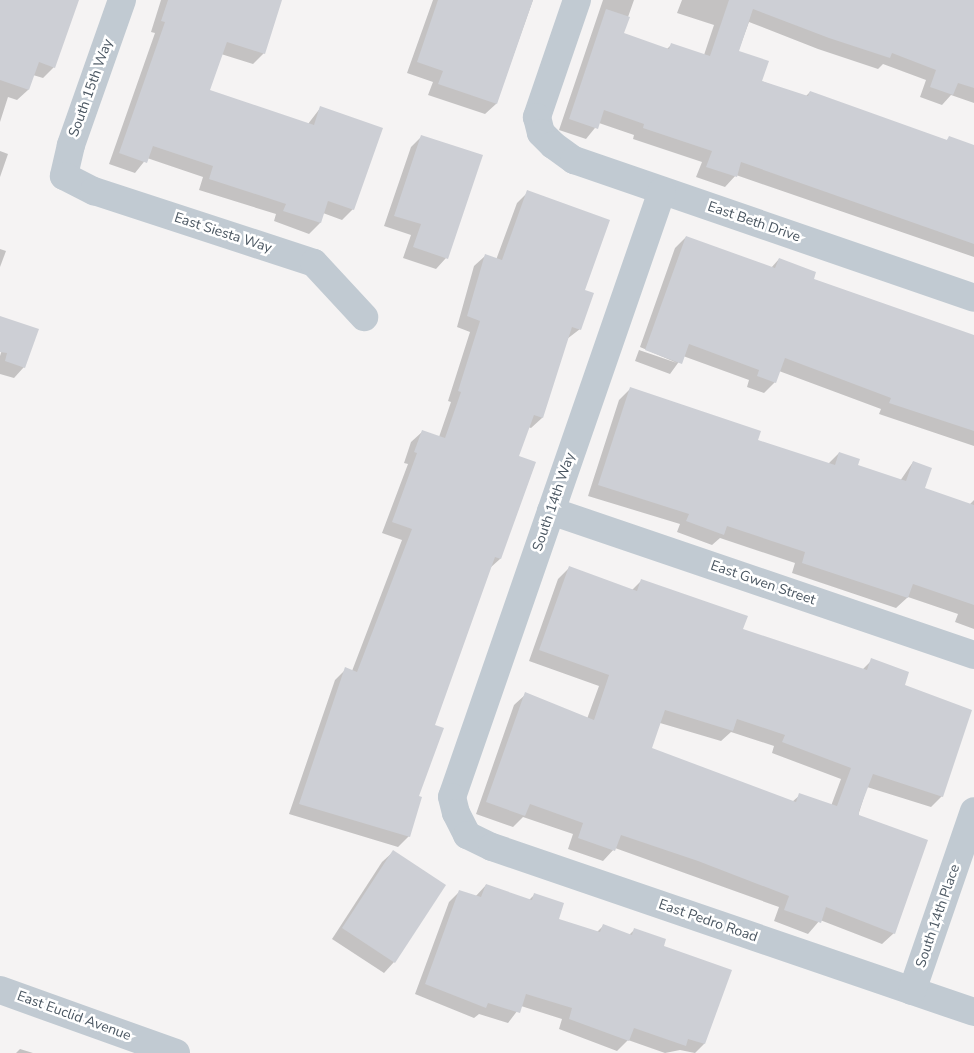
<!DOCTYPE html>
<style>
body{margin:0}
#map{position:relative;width:974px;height:1053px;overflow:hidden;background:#f5f3f3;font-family:"Nunito Sans",sans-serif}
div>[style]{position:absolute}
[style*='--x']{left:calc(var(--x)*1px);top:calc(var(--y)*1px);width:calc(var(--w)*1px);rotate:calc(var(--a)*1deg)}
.shadow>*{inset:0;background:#0003}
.building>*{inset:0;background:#cdcfd5}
.minor>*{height:28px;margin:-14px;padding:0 14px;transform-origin:14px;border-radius:14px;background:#c1cad2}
span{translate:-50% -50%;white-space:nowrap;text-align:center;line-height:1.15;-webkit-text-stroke:5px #fff;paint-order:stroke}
.street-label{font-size:14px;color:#4a5661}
</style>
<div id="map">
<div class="shadow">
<div style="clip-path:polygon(0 0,78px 0,54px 67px,43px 78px,33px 75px,28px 90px,17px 100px,8px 97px,0 122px)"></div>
<div style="clip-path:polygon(161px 0,281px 0,264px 53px,253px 64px,221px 54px,208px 91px,308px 124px,321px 107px,353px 209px,342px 220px,323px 213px,320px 223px,309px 234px,274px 221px,276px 214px,199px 190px,203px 177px,147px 158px,135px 173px,109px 164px,155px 33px,151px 32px)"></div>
<div style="clip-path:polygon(433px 0,533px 0,496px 104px,485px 114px,428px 95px,433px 82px,407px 73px)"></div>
<div style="clip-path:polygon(603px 0,634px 0,622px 34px,667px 49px,671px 45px,704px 55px,714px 25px,677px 13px,682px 0,974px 0,974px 103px,951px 95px,942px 105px,920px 97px,926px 80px,883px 64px,878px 69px,818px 49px,749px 22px,738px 52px,761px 81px,805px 97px,810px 92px,946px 141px,949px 138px,974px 146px,974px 257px,736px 175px,725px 187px,696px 177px,702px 162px,633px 139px,634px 135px,599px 123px,586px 139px,559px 130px)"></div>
<div style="clip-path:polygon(422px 136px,446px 258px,436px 269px,403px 258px,411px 235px,384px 226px,411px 147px)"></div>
<div style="clip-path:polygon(0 151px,8px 154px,0 177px)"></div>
<div style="clip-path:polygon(528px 192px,583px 291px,580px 329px,567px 339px,542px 418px,531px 428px,528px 427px,518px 457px,535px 463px,500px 559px,490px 568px,433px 726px,409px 836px,398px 847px,289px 814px,335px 680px,346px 669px,352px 671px,402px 540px,382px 533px,408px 464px,404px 463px,411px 442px,422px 432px,439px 437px,451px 402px,448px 401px,470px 332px,457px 327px,474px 266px,485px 256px,496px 260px,517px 203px)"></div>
<div style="clip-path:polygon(686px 237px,771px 268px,779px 259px,812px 279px,974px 336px,974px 446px,879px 414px,881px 409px,779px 371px,775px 382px,764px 393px,747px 387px,749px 380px,683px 356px,670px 374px,635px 361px,639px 350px,677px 363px,640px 347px,675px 248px)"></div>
<div style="clip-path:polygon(0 249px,6px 251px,0 267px)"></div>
<div style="clip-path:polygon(7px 334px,24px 367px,14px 378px,0 374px,0 356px)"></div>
<div style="clip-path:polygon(630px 389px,756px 440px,828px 464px,839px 453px,856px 466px,900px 481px,913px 462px,923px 489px,969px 505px,974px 500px,974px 629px,955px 622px,958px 614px,908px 597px,896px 608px,792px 573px,795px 563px,720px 538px,712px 545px,677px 532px,680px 524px,588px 496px,619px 400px)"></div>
<div style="clip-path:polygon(evenodd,569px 568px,631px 591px,642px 580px,742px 630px,862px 670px,872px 660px,903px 686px,942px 796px,931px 807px,867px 787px,858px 816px,894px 933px,882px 944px,820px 920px,808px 934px,774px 921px,779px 907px,615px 848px,603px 861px,568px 849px,573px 834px,523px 817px,513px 827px,476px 814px,514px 705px,526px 694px,587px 719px,599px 686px,529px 661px,558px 579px,569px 568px,660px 723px,721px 741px,731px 732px,774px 746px,772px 753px,841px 779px,831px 806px,800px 795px,792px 802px,650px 749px,660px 723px)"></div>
<div style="clip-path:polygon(393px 852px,394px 962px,384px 973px,332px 939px,382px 862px)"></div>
<div style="clip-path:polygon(486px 885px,529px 900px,534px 895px,557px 920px,597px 932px,603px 926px,629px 935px,635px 929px,662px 947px,730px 971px,704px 1044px,695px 1053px,680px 1050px,665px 1053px,628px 1040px,617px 1051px,559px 1029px,562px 1019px,521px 1006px,508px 1023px,479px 1014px,474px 1018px,415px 994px,449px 902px,460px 891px,475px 897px)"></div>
<div style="clip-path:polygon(20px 1049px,33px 1053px,16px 1053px)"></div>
</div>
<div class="building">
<div style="clip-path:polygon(0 0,79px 0,55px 68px,39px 62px,29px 90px,0 80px)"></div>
<div style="clip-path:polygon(168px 0,282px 0,265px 54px,227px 42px,210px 90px,314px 125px,320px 106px,383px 128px,354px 210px,328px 201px,321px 223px,283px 211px,286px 204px,209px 179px,213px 166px,153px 146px,147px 163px,119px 153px,165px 22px,161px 21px)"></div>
<div style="clip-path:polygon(438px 0,533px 0,497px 104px,438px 84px,443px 71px,417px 62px)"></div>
<div style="clip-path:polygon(729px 0,974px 0,974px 88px,958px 83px,953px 95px,930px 87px,936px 70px,892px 53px,890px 58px,829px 38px,753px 9px,739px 51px,769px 61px,762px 81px,808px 96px,810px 91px,947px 140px,949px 136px,974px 145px,974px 244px,741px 162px,737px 177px,706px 167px,712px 151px,643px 128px,644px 124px,604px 110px,598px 129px,569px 119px,606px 9px,630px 17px,624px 33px,669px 49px,671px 43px,710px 56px)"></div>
<div style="clip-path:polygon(421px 135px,483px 155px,448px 259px,413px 247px,421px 224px,394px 216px)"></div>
<div style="clip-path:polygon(527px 190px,610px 220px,585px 290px,594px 293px,581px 330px,572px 327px,543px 418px,534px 415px,519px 456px,536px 462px,501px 559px,495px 557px,435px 725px,444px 728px,419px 796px,422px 797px,410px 837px,299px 804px,345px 667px,357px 672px,412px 529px,392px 522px,417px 453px,414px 452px,422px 430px,445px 438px,461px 392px,458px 391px,480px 321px,467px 316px,485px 254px,502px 260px)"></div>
<div style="clip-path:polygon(686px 236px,775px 268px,779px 258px,816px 272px,814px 279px,974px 335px,974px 431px,889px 403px,891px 398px,785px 358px,776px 383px,757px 376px,759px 370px,689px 344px,682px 364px,645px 350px)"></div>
<div style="clip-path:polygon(0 316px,39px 329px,25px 368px,5px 361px,7px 353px,0 352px)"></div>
<div style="clip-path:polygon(630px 387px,761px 431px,758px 440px,835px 465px,839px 452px,860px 459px,858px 465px,906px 481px,913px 461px,932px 468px,925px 488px,974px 505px,974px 605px,913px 584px,908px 598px,802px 563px,805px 552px,727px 526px,724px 535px,686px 521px,689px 514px,598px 485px)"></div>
<div style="clip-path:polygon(evenodd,569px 566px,637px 591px,641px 579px,748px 616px,743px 629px,867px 670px,871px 658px,909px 672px,905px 685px,972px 710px,943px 797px,873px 774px,859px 811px,859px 815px,928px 840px,895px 934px,826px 907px,821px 923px,784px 910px,789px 896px,698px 861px,621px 835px,615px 851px,578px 838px,583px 823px,530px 804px,525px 816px,486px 802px,525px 692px,594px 720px,609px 675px,539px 650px,569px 566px,665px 710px,733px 731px,737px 719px,785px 735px,782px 742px,851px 768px,837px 806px,799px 793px,796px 802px,652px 748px,665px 710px)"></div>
<div style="clip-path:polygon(393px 850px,446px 885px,395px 963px,342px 928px)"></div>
<div style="clip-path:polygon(486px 884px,532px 900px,534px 893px,564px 903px,559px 919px,600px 932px,603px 924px,632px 935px,634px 928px,666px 939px,664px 946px,732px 970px,705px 1044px,688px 1039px,686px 1046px,634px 1028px,629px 1041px,569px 1019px,572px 1008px,526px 994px,520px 1013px,488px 1003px,486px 1008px,425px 984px,459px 890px,481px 897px)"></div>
</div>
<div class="minor">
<div style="--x:122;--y:0;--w:154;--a:109.4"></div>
<div style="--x:71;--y:145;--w:32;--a:103"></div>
<div style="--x:64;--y:176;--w:34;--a:27"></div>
<div style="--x:94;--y:191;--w:231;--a:18.1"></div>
<div style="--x:314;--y:263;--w:74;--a:47.2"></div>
<div style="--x:577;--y:0;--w:124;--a:108.9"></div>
<div style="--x:537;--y:117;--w:16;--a:76"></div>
<div style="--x:541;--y:133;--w:17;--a:45"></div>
<div style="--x:553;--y:145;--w:26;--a:36"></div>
<div style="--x:574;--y:160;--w:423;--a:19"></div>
<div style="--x:662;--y:191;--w:641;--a:109.11"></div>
<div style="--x:452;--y:797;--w:16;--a:76"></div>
<div style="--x:456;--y:813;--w:25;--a:63"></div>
<div style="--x:467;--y:835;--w:28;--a:26"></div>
<div style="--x:492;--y:847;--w:509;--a:18.9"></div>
<div style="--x:551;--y:511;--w:447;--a:18.8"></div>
<div style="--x:0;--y:990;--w:187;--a:19.7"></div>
<div style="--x:912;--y:991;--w:190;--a:-71"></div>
</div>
<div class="street-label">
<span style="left:91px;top:88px;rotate:-70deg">South 15th Way</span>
<span style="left:754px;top:222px;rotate:19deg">East Beth Drive</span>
<span style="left:223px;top:233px;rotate:18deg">East Siesta Way</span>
<span style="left:554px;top:502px;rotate:-71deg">South 14th Way</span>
<span style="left:763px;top:583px;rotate:19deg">East Gwen Street</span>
<span style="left:938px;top:916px;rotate:-71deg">South 14th Place</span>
<span style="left:708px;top:921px;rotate:19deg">East Pedro Road</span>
<span style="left:74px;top:1016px;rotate:20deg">East Euclid Avenue</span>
</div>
</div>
